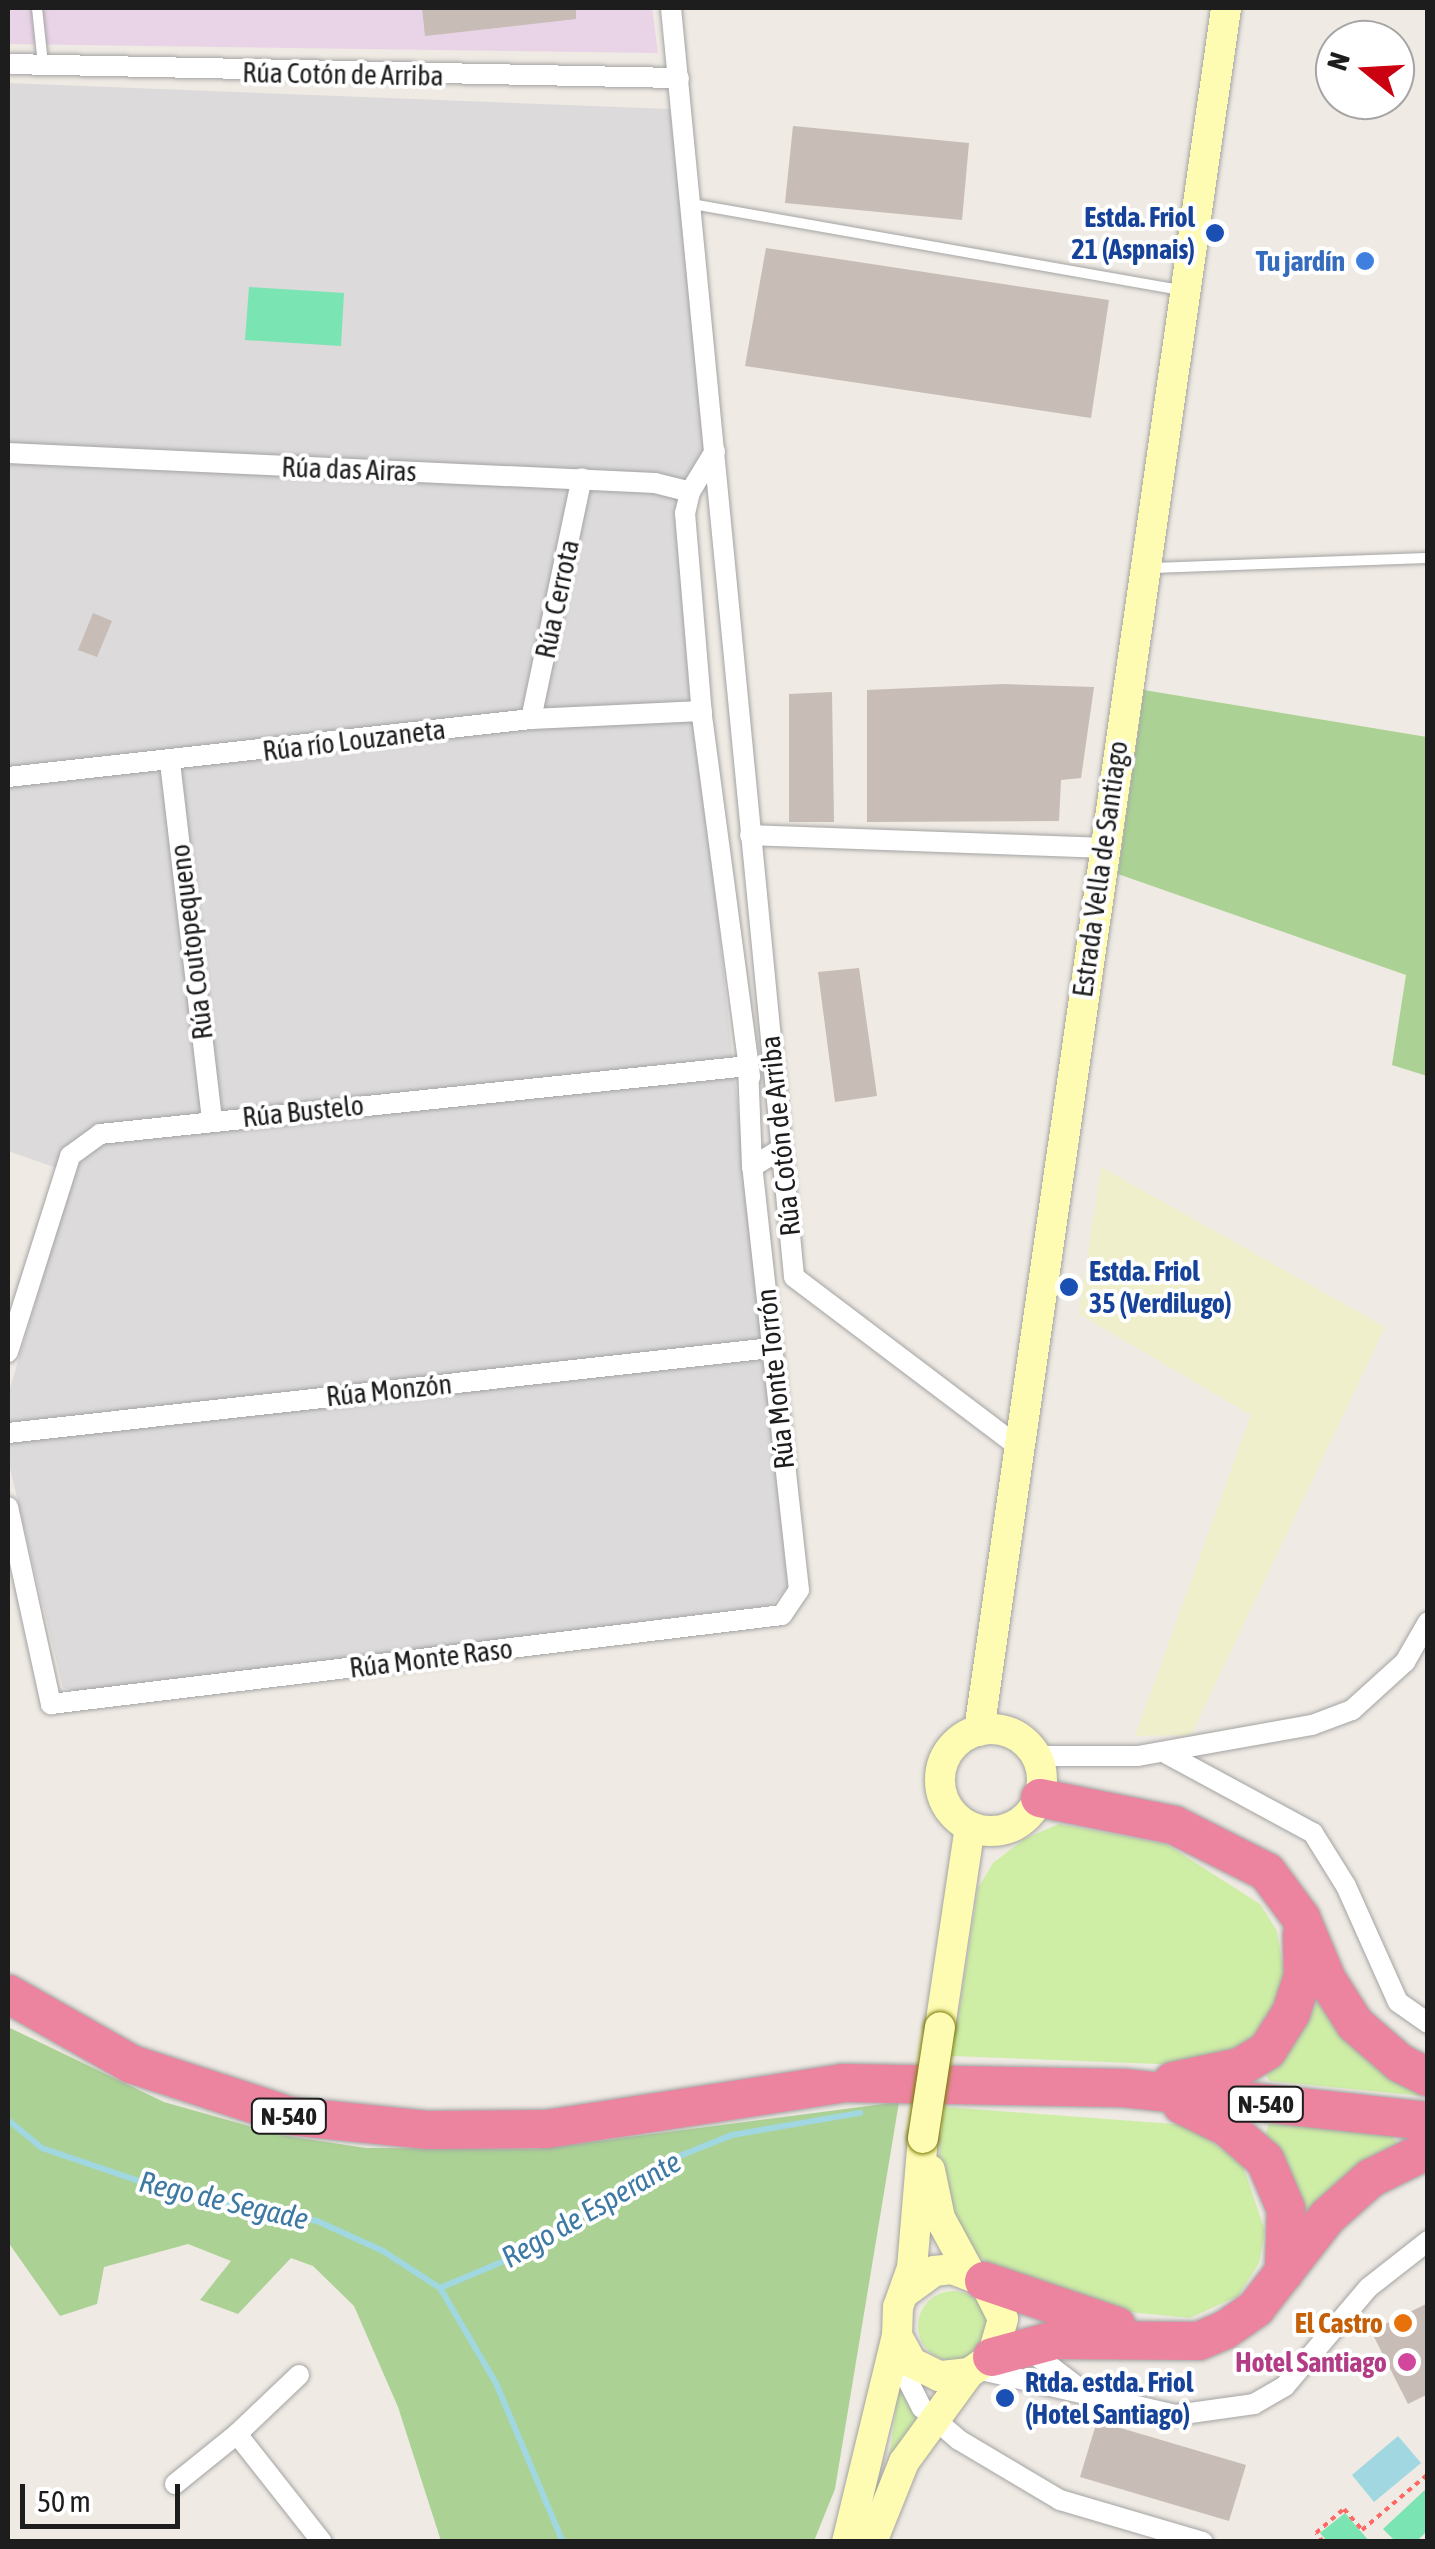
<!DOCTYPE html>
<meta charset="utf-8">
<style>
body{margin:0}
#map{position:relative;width:1435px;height:2549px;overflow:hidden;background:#efeae3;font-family:"Asap Condensed",sans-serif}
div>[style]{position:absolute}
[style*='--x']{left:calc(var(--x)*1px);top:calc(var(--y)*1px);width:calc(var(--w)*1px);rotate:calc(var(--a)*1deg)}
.residential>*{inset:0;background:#dcdada}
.industrial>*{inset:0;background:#e9d4e7}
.farmland>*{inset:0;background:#f0efcc}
.grass>*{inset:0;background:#ceeda5}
.round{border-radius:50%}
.forest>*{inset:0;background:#abd294}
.pitch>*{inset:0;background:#7be4b3}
.water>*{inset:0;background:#a0d7e0}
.stream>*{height:6px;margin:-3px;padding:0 3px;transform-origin:3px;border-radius:3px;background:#a0d7e0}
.building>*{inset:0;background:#c7bcb6}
.path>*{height:4px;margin-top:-2px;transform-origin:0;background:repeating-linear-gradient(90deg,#ff6764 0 5px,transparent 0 10px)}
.roads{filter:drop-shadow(0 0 2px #a4a4a4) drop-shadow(0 0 2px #a4a4a4)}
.lane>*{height:10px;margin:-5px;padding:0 5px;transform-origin:5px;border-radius:5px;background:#fff}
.street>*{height:20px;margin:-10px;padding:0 10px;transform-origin:10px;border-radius:10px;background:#fff}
.secondary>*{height:30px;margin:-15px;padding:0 15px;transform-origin:15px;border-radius:15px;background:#fefbb2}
.secondary>.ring{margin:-15px;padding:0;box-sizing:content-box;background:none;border:30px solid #fefbb2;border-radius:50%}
.highway>*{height:38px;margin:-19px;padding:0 19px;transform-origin:19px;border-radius:19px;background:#ec84a0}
.bridges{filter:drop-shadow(0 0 2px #767900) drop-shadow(0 0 2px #767900)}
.secondary-bridge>*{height:30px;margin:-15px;padding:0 15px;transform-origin:15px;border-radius:15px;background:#fefbb2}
.dots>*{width:28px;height:28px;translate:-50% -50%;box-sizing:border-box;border:5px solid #fff;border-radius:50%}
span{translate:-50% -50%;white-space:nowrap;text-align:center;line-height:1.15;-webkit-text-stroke:8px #fff;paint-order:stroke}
.shield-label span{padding:2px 8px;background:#fff;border:2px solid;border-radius:8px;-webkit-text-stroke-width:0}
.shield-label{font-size:25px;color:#1d1d1d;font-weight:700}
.street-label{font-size:28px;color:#1d1d1d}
.transit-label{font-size:28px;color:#164399;font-weight:700}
.right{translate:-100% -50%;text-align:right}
.left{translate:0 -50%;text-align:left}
.shop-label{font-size:28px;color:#366cbe;font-weight:700}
.food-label{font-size:28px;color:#c56008;font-weight:700}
.hotel-label{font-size:28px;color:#b23c85;font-weight:700}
.water-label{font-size:30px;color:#3e79a4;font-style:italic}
.frame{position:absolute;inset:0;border:10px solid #1d1d1d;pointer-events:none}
.north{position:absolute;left:1315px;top:20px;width:100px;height:100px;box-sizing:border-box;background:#fff;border:2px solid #a5a5a5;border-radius:50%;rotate:288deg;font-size:28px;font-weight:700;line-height:40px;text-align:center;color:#1d1d1d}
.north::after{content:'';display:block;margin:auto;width:35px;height:45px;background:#cb0011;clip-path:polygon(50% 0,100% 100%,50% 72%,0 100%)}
.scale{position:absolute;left:20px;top:2484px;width:160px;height:45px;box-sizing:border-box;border:5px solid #1d1d1d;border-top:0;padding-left:12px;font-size:30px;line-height:35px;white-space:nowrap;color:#1d1d1d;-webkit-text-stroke:8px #fff;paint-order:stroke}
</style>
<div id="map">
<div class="residential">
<div style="clip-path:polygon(8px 83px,670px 109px,708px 458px,675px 508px,788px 1587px,771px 1605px,87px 1693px,63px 1688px,8px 1460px,8px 1395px,74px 1174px,8px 1151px)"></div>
</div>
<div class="industrial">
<div style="clip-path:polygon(8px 8px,652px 8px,658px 53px,8px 44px)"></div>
</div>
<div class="farmland">
<div style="clip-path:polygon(1101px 1167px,1385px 1327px,1191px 1735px,1135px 1736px,1251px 1415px,1079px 1314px)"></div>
</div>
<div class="grass">
<div style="clip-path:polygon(1059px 1824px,1166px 1844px,1260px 1904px,1277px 1931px,1284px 1973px,1280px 2005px,1253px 2043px,1209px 2066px,952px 2056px,978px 1888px,993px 1863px,1024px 1839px)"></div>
<div style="clip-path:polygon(1322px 1996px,1359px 2053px,1422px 2096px,1270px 2081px,1266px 2076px)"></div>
<div style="clip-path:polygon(944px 2107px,1187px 2125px,1242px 2163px,1265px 2231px,1259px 2263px,1238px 2296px,1190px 2318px,1119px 2311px,994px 2268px,971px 2250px,953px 2216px,938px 2168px)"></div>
<div style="clip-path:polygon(1269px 2123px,1390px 2135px,1399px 2144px,1306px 2217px,1298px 2213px,1265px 2137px)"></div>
<div class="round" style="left:918px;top:2291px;width:70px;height:70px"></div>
<div style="clip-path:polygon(899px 2387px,918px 2417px,888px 2465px)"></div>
</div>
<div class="forest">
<div style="clip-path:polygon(1144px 690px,1427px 737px,1427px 1076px,1392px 1065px,1406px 975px,1118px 874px)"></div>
<div style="clip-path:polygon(8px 2027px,164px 2102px,281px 2135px,366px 2148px,536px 2149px,899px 2102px,835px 2489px,814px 2541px,441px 2541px,398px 2407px,354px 2306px,313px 2266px,291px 2258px,238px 2314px,200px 2300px,231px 2261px,188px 2244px,104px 2267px,97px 2304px,60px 2316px,8px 2242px)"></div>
</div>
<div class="pitch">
<div style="clip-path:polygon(249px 287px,344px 293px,341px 346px,245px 340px)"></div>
<div style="clip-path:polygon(1427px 2488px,1427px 2531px,1417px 2541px,1395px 2541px,1383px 2529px)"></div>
<div style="clip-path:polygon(1345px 2513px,1369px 2541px,1327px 2541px,1320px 2533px)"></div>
</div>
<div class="water">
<div style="clip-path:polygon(1398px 2436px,1421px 2463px,1374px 2502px,1352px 2475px)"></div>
</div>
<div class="stream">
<div style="--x:8;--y:2120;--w:44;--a:39.5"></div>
<div style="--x:42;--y:2148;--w:143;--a:18.8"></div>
<div style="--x:177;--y:2194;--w:143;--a:10.9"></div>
<div style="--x:317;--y:2221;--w:72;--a:24.4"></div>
<div style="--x:383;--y:2251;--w:68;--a:33"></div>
<div style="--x:440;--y:2288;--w:110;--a:59.5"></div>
<div style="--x:496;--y:2383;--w:173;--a:67.2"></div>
<div style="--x:440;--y:2288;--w:95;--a:-22.8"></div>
<div style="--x:528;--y:2251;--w:160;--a:-33.3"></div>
<div style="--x:662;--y:2163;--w:75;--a:-21.8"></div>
<div style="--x:732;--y:2135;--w:130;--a:-9.8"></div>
</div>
<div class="building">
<div style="clip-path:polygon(422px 8px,576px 8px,576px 19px,425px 36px)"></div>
<div style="clip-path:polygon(793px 126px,969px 143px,962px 220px,785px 203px)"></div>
<div style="clip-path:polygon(766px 248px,1109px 300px,1091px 418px,745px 366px)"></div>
<div style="clip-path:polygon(93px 613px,112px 621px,97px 657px,78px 650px)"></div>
<div style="clip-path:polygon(1003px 684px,1094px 687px,1081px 778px,1061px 780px,1059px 821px,867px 822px,867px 690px)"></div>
<div style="clip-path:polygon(832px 692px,834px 822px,789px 822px,789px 694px)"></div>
<div style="clip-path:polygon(859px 968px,877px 1096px,835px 1102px,818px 972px)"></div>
<div style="clip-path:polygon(1428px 2303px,1428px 2394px,1408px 2404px,1371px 2331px)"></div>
<div style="clip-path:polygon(1097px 2421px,1246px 2465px,1229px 2521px,1080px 2477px)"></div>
</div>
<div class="path">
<div style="--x:1323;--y:2542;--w:11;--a:-128"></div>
<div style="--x:1316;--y:2533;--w:37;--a:-41"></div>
<div style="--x:1344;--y:2509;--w:28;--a:49"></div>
<div style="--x:1362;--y:2530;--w:87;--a:-40.3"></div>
</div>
<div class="roads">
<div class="lane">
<div style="--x:37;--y:8;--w:56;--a:83.9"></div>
<div style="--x:692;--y:204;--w:500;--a:10"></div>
<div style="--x:1151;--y:568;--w:277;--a:-2.1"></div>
</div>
<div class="street">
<div style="--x:671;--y:8;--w:1275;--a:84.46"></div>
<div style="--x:794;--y:1277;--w:277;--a:37.1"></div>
<div style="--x:8;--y:64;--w:671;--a:1.2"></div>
<div style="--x:715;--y:451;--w:48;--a:121.4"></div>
<div style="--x:690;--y:492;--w:22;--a:103"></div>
<div style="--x:685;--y:513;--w:204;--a:85.2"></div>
<div style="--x:702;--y:716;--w:364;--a:82.4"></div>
<div style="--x:8;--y:453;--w:648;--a:2.65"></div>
<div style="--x:655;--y:483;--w:36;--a:14"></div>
<div style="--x:531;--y:719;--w:246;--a:-78.1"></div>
<div style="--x:170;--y:762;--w:361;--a:83.3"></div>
<div style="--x:8;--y:777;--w:526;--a:-6.33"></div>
<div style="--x:531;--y:719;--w:171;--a:-2.7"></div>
<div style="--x:750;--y:835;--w:354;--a:2.1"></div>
<div style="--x:8;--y:1352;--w:206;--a:-72.4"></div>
<div style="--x:70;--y:1156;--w:37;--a:-36"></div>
<div style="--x:100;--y:1134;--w:652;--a:-5.99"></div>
<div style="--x:748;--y:1066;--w:101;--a:87.7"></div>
<div style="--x:8;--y:1433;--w:768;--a:-6.36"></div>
<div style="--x:8;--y:1507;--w:202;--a:77.7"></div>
<div style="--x:51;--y:1704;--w:736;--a:-6.94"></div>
<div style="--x:782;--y:1615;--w:30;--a:-56"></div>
<div style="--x:799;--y:1590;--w:426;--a:-96.3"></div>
<div style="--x:752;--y:1167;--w:34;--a:-32"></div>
<div style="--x:1167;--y:1754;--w:166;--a:28.4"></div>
<div style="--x:1313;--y:1833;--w:62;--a:58.1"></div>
<div style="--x:1346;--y:1886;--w:127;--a:65.9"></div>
<div style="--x:1398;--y:2002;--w:37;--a:35"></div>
<div style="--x:1037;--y:1756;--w:101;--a:0"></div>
<div style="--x:1138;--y:1756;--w:177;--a:-10.1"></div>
<div style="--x:1312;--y:1725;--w:43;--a:-20.6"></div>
<div style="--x:1352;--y:1710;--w:72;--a:-42.2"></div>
<div style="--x:1405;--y:1662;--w:46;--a:-60.1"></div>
<div style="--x:1025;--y:2347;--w:73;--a:37.2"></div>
<div style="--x:903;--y:2353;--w:20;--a:87"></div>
<div style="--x:904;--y:2373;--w:39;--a:63"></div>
<div style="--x:922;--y:2408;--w:49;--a:40.9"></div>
<div style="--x:959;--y:2440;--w:117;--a:30.7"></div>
<div style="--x:1060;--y:2500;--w:149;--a:16.4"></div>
<div style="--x:977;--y:2369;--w:204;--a:13"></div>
<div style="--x:1176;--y:2415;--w:79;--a:-8"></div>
<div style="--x:1254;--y:2404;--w:36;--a:-30"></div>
<div style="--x:1285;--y:2386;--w:128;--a:-49.7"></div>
<div style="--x:1368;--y:2288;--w:76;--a:-38.1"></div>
<div style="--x:299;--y:2375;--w:86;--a:136.4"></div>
<div style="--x:237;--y:2434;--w:137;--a:51.8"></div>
<div style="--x:175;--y:2484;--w:80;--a:-38.9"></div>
</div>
<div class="secondary">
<div class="ring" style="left:940px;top:1729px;width:72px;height:72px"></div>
<div style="--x:979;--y:1731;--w:1741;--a:-81.84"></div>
<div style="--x:940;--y:2027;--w:202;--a:-81.5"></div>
<div style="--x:930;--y:2170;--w:49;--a:78.2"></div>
<div style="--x:940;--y:2218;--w:63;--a:61.4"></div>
<div style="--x:904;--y:2293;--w:37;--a:-36"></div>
<div style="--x:934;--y:2271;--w:18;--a:-6"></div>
<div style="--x:952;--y:2269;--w:34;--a:21"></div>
<div style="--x:984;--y:2281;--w:42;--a:63.4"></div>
<div style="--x:1003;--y:2319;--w:40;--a:106"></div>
<div style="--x:992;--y:2357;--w:28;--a:145"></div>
<div style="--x:969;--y:2373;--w:30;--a:174"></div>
<div style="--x:939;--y:2376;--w:30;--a:-154"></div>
<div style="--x:912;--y:2363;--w:31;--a:-119"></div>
<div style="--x:897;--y:2336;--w:29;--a:-88"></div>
<div style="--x:898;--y:2307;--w:41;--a:-70.3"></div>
<div style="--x:912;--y:2268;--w:130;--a:-85.2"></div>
<div style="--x:847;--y:2542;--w:212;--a:-76.4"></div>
<div style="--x:872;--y:2542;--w:86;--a:-68.2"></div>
<div style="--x:904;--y:2462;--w:110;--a:-53.9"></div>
</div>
<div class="highway">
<div style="--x:1040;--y:1798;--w:137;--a:11.4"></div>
<div style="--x:1174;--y:1825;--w:104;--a:26.8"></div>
<div style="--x:1267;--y:1872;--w:57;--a:53.5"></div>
<div style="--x:1301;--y:1918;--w:67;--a:67.2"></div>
<div style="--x:1327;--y:1980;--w:52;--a:57.5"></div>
<div style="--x:1355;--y:2024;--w:60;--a:40.9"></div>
<div style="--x:1400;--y:2063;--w:31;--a:27"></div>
<div style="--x:8;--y:1994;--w:142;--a:29.6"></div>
<div style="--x:131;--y:2064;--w:167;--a:18.1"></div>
<div style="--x:290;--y:2116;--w:139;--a:5.8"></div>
<div style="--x:428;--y:2130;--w:119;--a:-0.5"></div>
<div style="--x:547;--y:2129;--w:300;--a:-8.8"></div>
<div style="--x:843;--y:2083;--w:281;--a:1"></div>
<div style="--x:1124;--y:2088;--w:306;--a:6.2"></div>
<div style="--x:1173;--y:2081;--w:68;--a:-11.8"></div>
<div style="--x:1240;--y:2067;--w:31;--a:-31"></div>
<div style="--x:1267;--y:2051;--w:45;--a:-57.7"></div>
<div style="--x:1291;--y:2013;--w:39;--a:-72"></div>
<div style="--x:1303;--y:1976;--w:41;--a:-91.4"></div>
<div style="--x:1182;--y:2105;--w:50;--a:26.1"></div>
<div style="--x:1227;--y:2127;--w:50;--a:41"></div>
<div style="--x:1265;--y:2160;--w:53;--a:66.8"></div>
<div style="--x:1286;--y:2209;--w:64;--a:91.8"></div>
<div style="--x:984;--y:2281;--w:140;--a:18.7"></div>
<div style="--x:992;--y:2357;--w:65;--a:-15.1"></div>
<div style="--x:1055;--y:2340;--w:144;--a:0.4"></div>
<div style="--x:1199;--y:2341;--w:28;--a:-23"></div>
<div style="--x:1225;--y:2330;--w:38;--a:-35"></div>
<div style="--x:1256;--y:2308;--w:115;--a:-52"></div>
<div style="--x:1327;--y:2217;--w:59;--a:-41.6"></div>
<div style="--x:1371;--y:2178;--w:64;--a:-26.2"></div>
</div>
</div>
<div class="bridges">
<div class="secondary-bridge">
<div style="--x:923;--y:2138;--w:112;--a:-81.3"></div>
</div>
</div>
<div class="dots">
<div style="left:1215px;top:233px;background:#1a4fb4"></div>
<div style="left:1365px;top:261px;background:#3f7fe0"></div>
<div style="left:1069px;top:1287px;background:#1a4fb4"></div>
<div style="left:1403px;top:2323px;background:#e8710a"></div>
<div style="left:1407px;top:2362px;background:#d1479c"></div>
<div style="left:1005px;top:2398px;background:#1a4fb4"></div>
</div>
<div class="shield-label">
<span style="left:1266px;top:2104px">N-540</span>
<span style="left:289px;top:2116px">N-540</span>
</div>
<div class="street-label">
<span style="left:343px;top:74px;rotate:1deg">Rúa Cotón de Arriba</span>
<span style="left:349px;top:469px;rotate:2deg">Rúa das Airas</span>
<span style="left:557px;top:599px;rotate:-78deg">Rúa Cerrota</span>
<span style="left:354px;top:740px;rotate:-7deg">Rúa río Louzaneta</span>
<span style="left:1100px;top:869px;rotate:-82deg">Estrada Vella de Santiago</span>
<span style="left:191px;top:942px;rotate:-97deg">Rúa Coutopequeno</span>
<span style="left:303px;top:1111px;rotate:-6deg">Rúa Bustelo</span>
<span style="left:780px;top:1136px;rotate:-96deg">Rúa Cotón de Arriba</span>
<span style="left:775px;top:1379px;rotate:-96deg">Rúa Monte Torrón</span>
<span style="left:389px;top:1390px;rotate:-6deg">Rúa Monzón</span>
<span style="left:431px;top:1658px;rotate:-7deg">Rúa Monte Raso</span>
</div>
<div class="transit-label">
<span class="right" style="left:1195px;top:233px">Estda. Friol<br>21 (Aspnais)</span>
<span class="left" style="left:1089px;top:1287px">Estda. Friol<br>35 (Verdilugo)</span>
<span class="left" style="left:1025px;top:2398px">Rtda. estda. Friol<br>(Hotel Santiago)</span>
</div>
<div class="shop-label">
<span class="right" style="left:1345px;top:261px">Tu jardín</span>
</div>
<div class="food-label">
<span class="right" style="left:1383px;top:2323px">El Castro</span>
</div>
<div class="hotel-label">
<span class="right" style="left:1387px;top:2362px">Hotel Santiago</span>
</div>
<div class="water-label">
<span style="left:224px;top:2200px;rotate:13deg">Rego de Segade</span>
<span style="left:591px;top:2209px;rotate:-30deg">Rego de Esperante</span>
</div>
<div class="frame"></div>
<div class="north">N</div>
<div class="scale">50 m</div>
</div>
